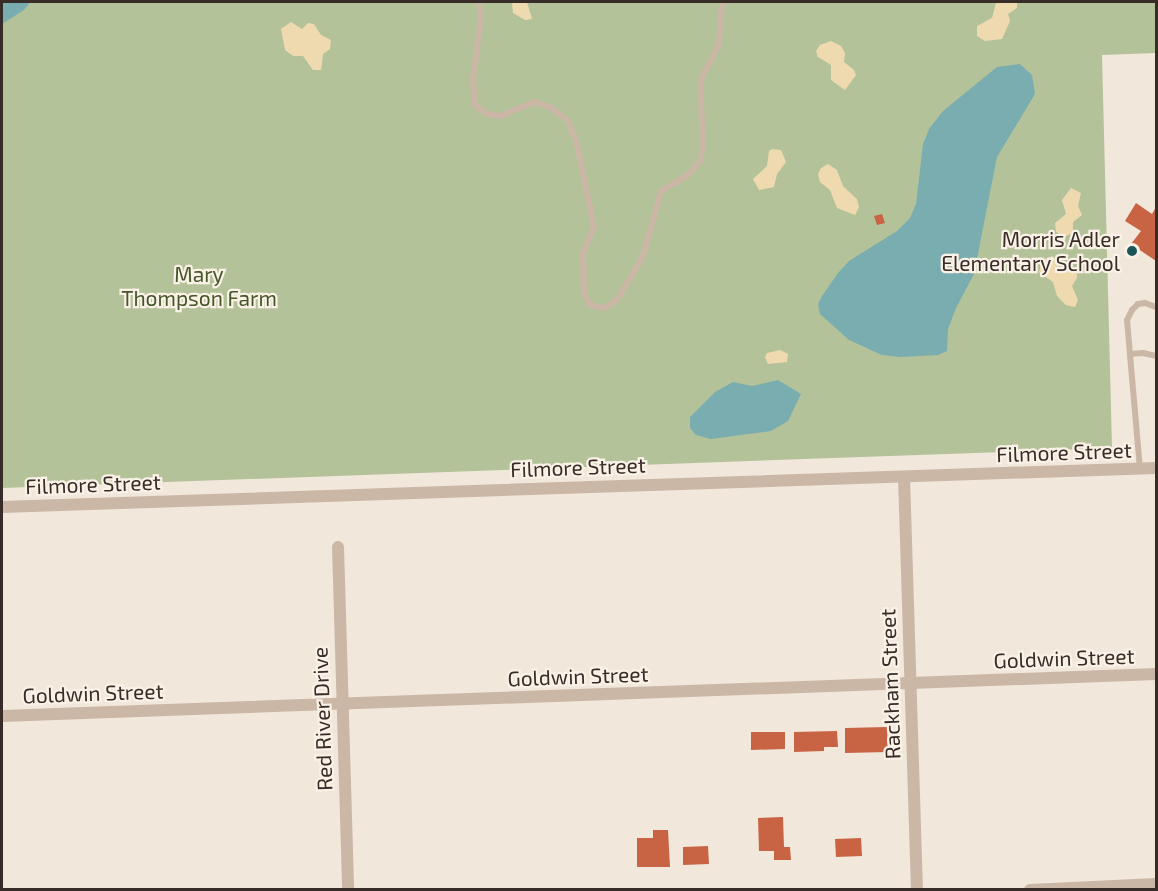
<!DOCTYPE html>
<style>
body{margin:0}
#map{position:relative;width:1158px;height:891px;overflow:hidden;background:#f2e7db;font-family:"Exo 2",sans-serif}
div>[style]{position:absolute}
[style*='--x']{left:calc(var(--x)*1px);top:calc(var(--y)*1px);width:calc(var(--w)*1px);rotate:calc(var(--a)*1deg)}
.green>*{inset:0;background:#b4c29a}
.sand>*{inset:0;background:#efdab0}
.water>*{inset:0;background:#79adb0}
.building>*{inset:0;background:#c86443}
.service>*{height:6px;margin:-3px;padding:0 3px;transform-origin:3px;border-radius:3px;background:#cbb7a6}
.minor>*{height:12px;margin:-6px;padding:0 6px;transform-origin:6px;border-radius:6px;background:#cbb7a6}
.dots>*{width:16px;height:16px;translate:-50% -50%;box-sizing:border-box;border:3px solid #faf1e7;border-radius:50%}
span{translate:-50% -50%;white-space:nowrap;text-align:center;line-height:1.15;-webkit-text-stroke:4.5px #faf1e7;paint-order:stroke}
.poi-label{font-size:21px;color:#372c27}
.right{translate:-100% -50%;text-align:right}
.park-label{font-size:21px;color:#46562b}
.street-label{font-size:21px;color:#372c27}
.frame{position:absolute;inset:0;border:3px solid #372c27;pointer-events:none}
</style>
<div id="map">
<div class="green">
<div style="clip-path:polygon(2px 2px,1156px 2px,1156px 53px,1102px 55px,1112px 448px,2px 488px)"></div>
</div>
<div class="sand">
<div style="clip-path:polygon(512px 2px,527px 2px,532px 19px,525px 20px,513px 13px)"></div>
<div style="clip-path:polygon(1017px 2px,1017px 8px,1008px 14px,1010px 21px,1002px 39px,985px 41px,977px 36px,977px 26px,992px 18px,996px 3px)"></div>
<div style="clip-path:polygon(291px 22px,302px 29px,308px 23px,314px 24px,321px 35px,331px 40px,330px 49px,323px 54px,321px 70px,313px 70px,303px 56px,293px 56px,285px 50px,281px 29px)"></div>
<div style="clip-path:polygon(831px 41px,841px 46px,845px 53px,844px 62px,854px 70px,856px 75px,845px 90px,831px 80px,831px 65px,818px 57px,816px 51px,820px 45px)"></div>
<div style="clip-path:polygon(772px 149px,781px 150px,786px 162px,777px 174px,774px 187px,759px 190px,753px 179px,767px 166px,769px 151px)"></div>
<div style="clip-path:polygon(828px 164px,837px 170px,843px 186px,857px 199px,859px 207px,855px 215px,837px 208px,830px 190px,820px 182px,818px 174px,821px 168px)"></div>
<div style="clip-path:polygon(1071px 188px,1081px 193px,1078px 206px,1082px 215px,1073px 222px,1073px 233px,1064px 237px,1056px 232px,1055px 223px,1066px 214px,1062px 200px)"></div>
<div style="clip-path:polygon(1053px 256px,1059px 267px,1070px 267px,1077px 272px,1077px 278px,1072px 286px,1078px 300px,1075px 307px,1066px 305px,1057px 296px,1053px 282px,1039px 272px,1042px 260px)"></div>
<div style="clip-path:polygon(780px 350px,788px 354px,787px 362px,768px 364px,765px 357px,767px 353px)"></div>
</div>
<div class="water">
<div style="clip-path:polygon(2px 2px,29px 2px,29px 4px,24px 10px,2px 24px)"></div>
<div style="clip-path:polygon(1020px 64px,1032px 75px,1035px 94px,997px 157px,974px 274px,956px 308px,948px 329px,947px 351px,938px 355px,900px 357px,882px 355px,849px 340px,820px 314px,818px 304px,822px 296px,838px 273px,849px 261px,897px 231px,910px 218px,916px 204px,923px 144px,929px 129px,943px 111px,997px 67px)"></div>
<div style="clip-path:polygon(778px 380px,801px 394px,788px 421px,771px 431px,711px 439px,696px 435px,690px 428px,690px 417px,715px 392px,733px 382px,752px 386px)"></div>
</div>
<div class="building">
<div style="clip-path:polygon(1136px 203px,1152px 214px,1156px 207px,1156px 261px,1131px 244px,1141px 231px,1125px 221px)"></div>
<div style="clip-path:polygon(882px 214px,885px 223px,877px 225px,874px 216px)"></div>
<div style="clip-path:polygon(887px 727px,888px 752px,845px 753px,845px 728px)"></div>
<div style="clip-path:polygon(837px 731px,838px 747px,824px 747px,824px 751px,794px 752px,794px 732px)"></div>
<div style="clip-path:polygon(751px 732px,785px 732px,785px 749px,751px 750px)"></div>
<div style="clip-path:polygon(783px 817px,784px 847px,790px 847px,791px 860px,774px 860px,774px 851px,759px 851px,758px 818px)"></div>
<div style="clip-path:polygon(653px 830px,668px 830px,670px 867px,637px 867px,637px 838px,653px 838px)"></div>
<div style="clip-path:polygon(861px 838px,862px 856px,836px 857px,835px 839px)"></div>
<div style="clip-path:polygon(708px 846px,709px 864px,683px 865px,683px 847px)"></div>
</div>
<div class="service">
<div style="--x:479;--y:2;--w:17;--a:83"></div>
<div style="--x:481;--y:19;--w:60;--a:97.7"></div>
<div style="--x:473;--y:78;--w:27;--a:86"></div>
<div style="--x:475;--y:105;--w:15;--a:37"></div>
<div style="--x:487;--y:114;--w:14;--a:8"></div>
<div style="--x:501;--y:116;--w:36;--a:-23"></div>
<div style="--x:534;--y:102;--w:19;--a:18"></div>
<div style="--x:552;--y:108;--w:19;--a:39"></div>
<div style="--x:567;--y:120;--w:22;--a:66"></div>
<div style="--x:576;--y:140;--w:89;--a:78.3"></div>
<div style="--x:594;--y:227;--w:28;--a:113"></div>
<div style="--x:583;--y:253;--w:41;--a:88.6"></div>
<div style="--x:584;--y:294;--w:13;--a:61"></div>
<div style="--x:590;--y:305;--w:14;--a:12"></div>
<div style="--x:604;--y:308;--w:15;--a:-32"></div>
<div style="--x:617;--y:300;--w:51;--a:-59.4"></div>
<div style="--x:643;--y:256;--w:67;--a:-74.5"></div>
<div style="--x:661;--y:191;--w:30;--a:-30"></div>
<div style="--x:687;--y:176;--w:20;--a:-49"></div>
<div style="--x:700;--y:161;--w:16;--a:-79"></div>
<div style="--x:703;--y:145;--w:64;--a:-92.7"></div>
<div style="--x:700;--y:81;--w:42;--a:-62.8"></div>
<div style="--x:719;--y:44;--w:42;--a:-85.9"></div>
<div style="--x:1130;--y:354;--w:34;--a:-95"></div>
<div style="--x:1127;--y:320;--w:11;--a:-63"></div>
<div style="--x:1132;--y:310;--w:8;--a:-45"></div>
<div style="--x:1138;--y:304;--w:7;--a:-8"></div>
<div style="--x:1145;--y:303;--w:12;--a:20"></div>
<div style="--x:1140;--y:469;--w:115;--a:-95"></div>
<div style="--x:1130;--y:354;--w:13;--a:-4"></div>
<div style="--x:1143;--y:353;--w:13;--a:13"></div>
</div>
<div class="minor">
<div style="--x:904;--y:477;--w:413;--a:88.2"></div>
<div style="--x:2;--y:507;--w:1155;--a:-1.94"></div>
<div style="--x:338;--y:547;--w:343;--a:88.3"></div>
<div style="--x:2;--y:716;--w:1155;--a:-2.08"></div>
<div style="--x:1030;--y:890;--w:126;--a:-2.7"></div>
</div>
<div class="dots">
<div style="left:1132px;top:251px;background:#1c5559"></div>
</div>
<div class="poi-label">
<span class="right" style="left:1120px;top:251px">Morris Adler<br>Elementary School</span>
</div>
<div class="park-label">
<span style="left:199px;top:286px">Mary<br>Thompson Farm</span>
</div>
<div class="street-label">
<span style="left:1064px;top:452px;rotate:-2deg">Filmore Street</span>
<span style="left:578px;top:467px;rotate:-2deg">Filmore Street</span>
<span style="left:93px;top:484px;rotate:-2deg">Filmore Street</span>
<span style="left:1064px;top:658px;rotate:-2deg">Goldwin Street</span>
<span style="left:578px;top:676px;rotate:-2deg">Goldwin Street</span>
<span style="left:890px;top:684px;rotate:-92deg">Rackham Street</span>
<span style="left:93px;top:693px;rotate:-2deg">Goldwin Street</span>
<span style="left:322px;top:719px;rotate:-92deg">Red River Drive</span>
</div>
<div class="frame"></div>
</div>
